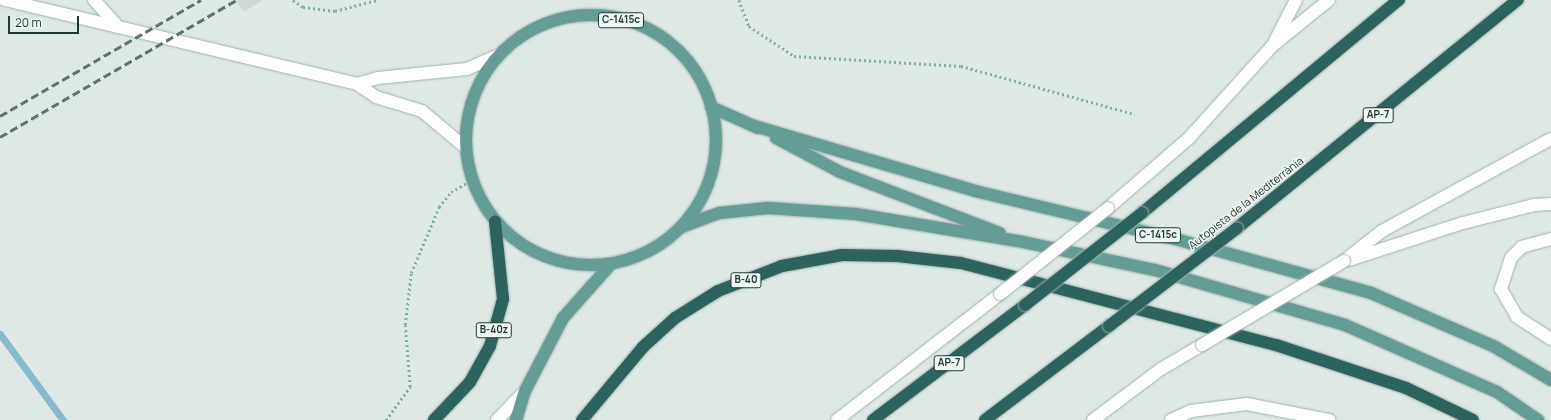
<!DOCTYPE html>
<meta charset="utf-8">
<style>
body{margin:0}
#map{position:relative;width:1551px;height:420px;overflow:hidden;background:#dee9e6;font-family:Manrope,sans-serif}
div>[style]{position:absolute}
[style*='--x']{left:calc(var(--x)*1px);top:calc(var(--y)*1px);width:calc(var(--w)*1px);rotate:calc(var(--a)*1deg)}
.built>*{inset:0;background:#ccd9d5}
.stream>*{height:7px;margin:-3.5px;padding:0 3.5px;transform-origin:3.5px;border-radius:3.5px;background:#87bacd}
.path>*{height:2.5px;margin-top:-1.25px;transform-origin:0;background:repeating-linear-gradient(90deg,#80aca3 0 2px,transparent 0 5px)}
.roads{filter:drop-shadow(0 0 1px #a1b0ad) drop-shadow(0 0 1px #a1b0ad)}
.minor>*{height:12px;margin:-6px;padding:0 6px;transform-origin:6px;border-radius:6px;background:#fff}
.major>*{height:12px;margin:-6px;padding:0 6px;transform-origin:6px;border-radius:6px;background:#649d96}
.major>.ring{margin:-6px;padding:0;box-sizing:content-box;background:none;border:12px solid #649d96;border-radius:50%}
.highway>*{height:12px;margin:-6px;padding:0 6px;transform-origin:6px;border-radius:6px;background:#2d635f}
.rail>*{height:3px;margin-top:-1.5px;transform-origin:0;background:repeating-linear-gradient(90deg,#5a7470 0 8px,transparent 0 12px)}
.bridges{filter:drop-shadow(0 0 1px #a1b0ad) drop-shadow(0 0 1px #a1b0ad)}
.minor-bridge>*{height:12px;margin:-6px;padding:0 6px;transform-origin:6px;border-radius:6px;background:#fff}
.highway-bridge>*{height:12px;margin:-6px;padding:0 6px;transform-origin:6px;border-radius:6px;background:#2d635f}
span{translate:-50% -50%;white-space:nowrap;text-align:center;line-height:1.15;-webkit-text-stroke:3px #eef6f3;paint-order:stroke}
.shield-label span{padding:1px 3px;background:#eef6f3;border:1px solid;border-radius:3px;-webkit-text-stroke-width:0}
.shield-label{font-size:10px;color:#203835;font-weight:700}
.street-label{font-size:11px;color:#203835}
.scale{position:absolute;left:8px;top:16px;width:71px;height:18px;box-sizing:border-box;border:2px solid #203835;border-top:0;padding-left:5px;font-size:12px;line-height:14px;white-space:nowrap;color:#203835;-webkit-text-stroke:3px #eef6f3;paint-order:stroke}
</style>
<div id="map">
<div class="built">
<div style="clip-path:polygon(235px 0,263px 0,244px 12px)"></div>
</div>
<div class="stream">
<div style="--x:0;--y:334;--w:107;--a:53.8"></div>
</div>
<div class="path">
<div style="--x:293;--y:0;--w:12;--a:35"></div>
<div style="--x:303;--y:7;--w:32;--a:7"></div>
<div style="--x:335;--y:11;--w:43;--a:-14.7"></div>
<div style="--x:739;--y:0;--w:28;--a:69"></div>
<div style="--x:749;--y:26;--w:54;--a:33.7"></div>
<div style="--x:794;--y:56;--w:167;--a:3.4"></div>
<div style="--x:961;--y:66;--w:180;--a:15.5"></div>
<div style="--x:386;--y:420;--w:41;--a:-54"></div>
<div style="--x:410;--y:387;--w:62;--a:-94.6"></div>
<div style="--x:405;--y:325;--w:52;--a:-83.4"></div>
<div style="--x:411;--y:273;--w:72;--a:-67"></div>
<div style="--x:439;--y:207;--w:19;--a:-51"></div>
<div style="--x:451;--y:192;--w:24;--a:-30"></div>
</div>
<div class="roads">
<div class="minor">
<div style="--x:5;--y:0;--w:362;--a:13.4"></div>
<div style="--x:357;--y:84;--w:23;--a:34"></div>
<div style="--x:376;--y:97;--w:48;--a:16.9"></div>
<div style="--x:422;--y:111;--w:57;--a:40.1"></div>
<div style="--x:94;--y:0;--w:36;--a:48"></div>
<div style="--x:1275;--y:41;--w:46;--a:-62.9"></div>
<div style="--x:357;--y:84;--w:22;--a:-16"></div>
<div style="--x:378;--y:78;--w:89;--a:-5.8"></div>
<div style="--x:467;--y:69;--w:36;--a:-24"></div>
<div style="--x:1108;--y:208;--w:107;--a:-40.8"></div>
<div style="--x:1189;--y:138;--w:124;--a:-47.9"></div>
<div style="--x:1272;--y:46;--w:73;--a:-38.9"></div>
<div style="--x:1551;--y:239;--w:30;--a:165"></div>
<div style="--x:1522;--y:247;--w:16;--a:135"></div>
<div style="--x:1511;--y:258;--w:33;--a:108"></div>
<div style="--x:1501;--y:289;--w:32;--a:60"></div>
<div style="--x:1517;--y:317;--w:40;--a:32.9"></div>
<div style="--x:1349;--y:260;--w:120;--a:-18"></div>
<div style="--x:1463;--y:223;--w:73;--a:-14.2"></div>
<div style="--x:1534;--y:205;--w:17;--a:-3"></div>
<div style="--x:1344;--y:261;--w:48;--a:-38.3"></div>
<div style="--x:1382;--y:231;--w:192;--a:-28.6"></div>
<div style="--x:497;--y:420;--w:40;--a:-46"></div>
<div style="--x:837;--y:420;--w:206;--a:-37.7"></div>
<div style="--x:1093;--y:420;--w:85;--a:-36.9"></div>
<div style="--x:1161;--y:369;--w:48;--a:-30.3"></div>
<div style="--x:1171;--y:420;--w:22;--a:-24"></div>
<div style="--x:1191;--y:411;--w:56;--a:-7.1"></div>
<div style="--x:1247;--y:404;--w:84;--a:11"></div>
</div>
<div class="major">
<div class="ring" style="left:466px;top:15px;width:238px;height:238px"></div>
<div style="--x:711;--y:107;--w:51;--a:24.1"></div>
<div style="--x:751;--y:125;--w:234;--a:16.4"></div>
<div style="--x:975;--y:191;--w:210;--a:13.5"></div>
<div style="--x:1179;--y:240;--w:199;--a:15.4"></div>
<div style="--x:1371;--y:293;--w:135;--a:23.5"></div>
<div style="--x:1495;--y:347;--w:65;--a:30.5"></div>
<div style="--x:776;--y:138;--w:72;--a:28"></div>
<div style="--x:840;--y:172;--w:171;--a:20.9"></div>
<div style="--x:681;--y:227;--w:40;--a:-20.2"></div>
<div style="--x:719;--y:213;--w:49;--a:-5.8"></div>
<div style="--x:768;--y:208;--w:88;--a:3.9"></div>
<div style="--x:856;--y:214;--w:169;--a:9.5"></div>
<div style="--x:1023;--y:242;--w:135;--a:12"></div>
<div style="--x:1155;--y:270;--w:198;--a:16.1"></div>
<div style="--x:1345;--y:325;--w:166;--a:23.8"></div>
<div style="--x:1497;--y:392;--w:50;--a:34.3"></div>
<div style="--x:516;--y:420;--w:30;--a:-73"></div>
<div style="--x:525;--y:391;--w:82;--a:-62.5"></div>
<div style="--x:563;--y:318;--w:72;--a:-48.4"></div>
</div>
<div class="highway">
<div style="--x:1142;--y:213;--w:334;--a:-39.7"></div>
<div style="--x:1237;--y:228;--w:362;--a:-39.1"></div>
<div style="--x:434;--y:420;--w:52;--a:-46.5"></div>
<div style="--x:470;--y:382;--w:41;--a:-60.9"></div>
<div style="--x:490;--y:346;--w:49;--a:-74.5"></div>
<div style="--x:503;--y:299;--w:78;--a:-95.9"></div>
<div style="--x:582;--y:420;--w:95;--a:-50.1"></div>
<div style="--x:643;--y:347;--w:43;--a:-42.2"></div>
<div style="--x:675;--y:318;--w:51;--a:-32.1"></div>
<div style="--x:718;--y:291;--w:69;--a:-21.3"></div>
<div style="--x:782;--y:266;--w:61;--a:-10.4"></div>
<div style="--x:842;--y:255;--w:55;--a:1"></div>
<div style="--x:897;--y:256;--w:64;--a:6.2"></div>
<div style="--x:961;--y:263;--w:325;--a:14.6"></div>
<div style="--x:1276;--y:345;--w:137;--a:18.3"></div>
<div style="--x:1406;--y:388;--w:74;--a:25.5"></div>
<div style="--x:873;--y:420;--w:191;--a:-37.1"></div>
<div style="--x:985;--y:420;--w:156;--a:-37.2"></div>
</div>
</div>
<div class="rail">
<div style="--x:0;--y:116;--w:232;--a:-30"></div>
<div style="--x:0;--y:137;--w:273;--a:-30.1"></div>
</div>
<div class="bridges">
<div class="minor-bridge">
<div style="--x:1000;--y:294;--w:138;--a:-38.5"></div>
<div style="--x:1202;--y:345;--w:165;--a:-30.6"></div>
</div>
<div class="highway-bridge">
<div style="--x:1025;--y:305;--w:149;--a:-38.2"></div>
<div style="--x:1109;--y:326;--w:161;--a:-37.4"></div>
</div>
</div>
<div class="shield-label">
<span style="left:621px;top:20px">C-1415c</span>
<span style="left:1378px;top:115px">AP-7</span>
<span style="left:1158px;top:235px">C-1415c</span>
<span style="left:746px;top:280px">B-40</span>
<span style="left:494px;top:330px">B-40z</span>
<span style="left:949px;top:363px">AP-7</span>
</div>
<div class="street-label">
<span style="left:1246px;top:203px;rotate:-38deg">Autopista de la Mediterrània</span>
</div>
<div class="scale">20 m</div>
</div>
